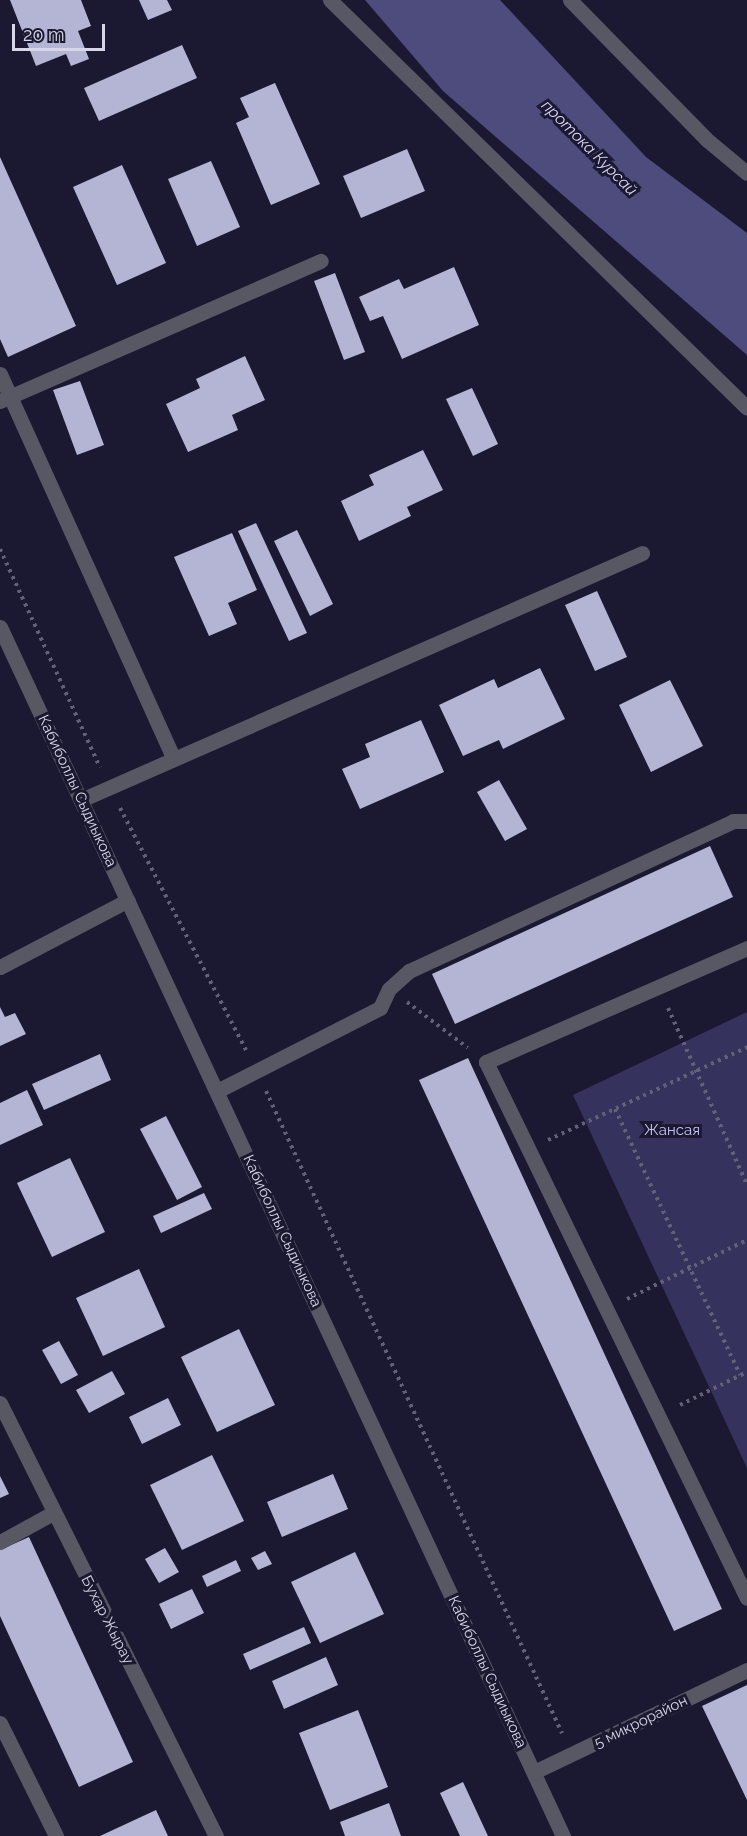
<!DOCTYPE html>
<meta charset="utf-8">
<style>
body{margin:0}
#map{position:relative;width:747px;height:1836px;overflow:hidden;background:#1a1931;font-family:Raleway,sans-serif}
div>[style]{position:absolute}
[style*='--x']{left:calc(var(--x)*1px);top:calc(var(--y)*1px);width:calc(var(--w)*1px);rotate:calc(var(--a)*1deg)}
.green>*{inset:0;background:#35325e}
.water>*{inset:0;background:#4e4b7d}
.building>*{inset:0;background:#b4b4d5}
.path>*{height:4px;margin-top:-2px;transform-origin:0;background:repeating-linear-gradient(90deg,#626277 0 3px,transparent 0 7.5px)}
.minor>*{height:15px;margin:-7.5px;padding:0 7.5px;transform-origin:7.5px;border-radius:7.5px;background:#575864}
span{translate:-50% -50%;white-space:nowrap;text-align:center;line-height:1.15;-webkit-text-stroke:6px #1a1931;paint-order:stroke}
.street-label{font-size:15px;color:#d6d6e7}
.park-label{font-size:15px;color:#c3c3f2}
.water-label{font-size:16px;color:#d8d8f8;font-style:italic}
.scale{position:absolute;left:12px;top:24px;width:93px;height:27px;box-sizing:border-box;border:3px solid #d6d6e7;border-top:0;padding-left:8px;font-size:18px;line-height:21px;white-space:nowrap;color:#d6d6e7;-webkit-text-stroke:4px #1a1931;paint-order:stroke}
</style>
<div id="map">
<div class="green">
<div style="clip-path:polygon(747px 1012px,747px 1468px,573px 1095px)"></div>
</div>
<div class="water">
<div style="clip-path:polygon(365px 0,500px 0,646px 157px,747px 233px,747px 355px,443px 91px)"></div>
</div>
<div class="building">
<div style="clip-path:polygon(10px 0,81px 0,91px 26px,78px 31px,89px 59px,71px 66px,66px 54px,36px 66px)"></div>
<div style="clip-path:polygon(139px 0,167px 0,172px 10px,148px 20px)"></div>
<div style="clip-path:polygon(182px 45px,197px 78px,99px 121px,84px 88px)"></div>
<div style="clip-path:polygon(275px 83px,320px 184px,271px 205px,236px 123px,249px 117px,240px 98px)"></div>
<div style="clip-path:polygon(407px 149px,425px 191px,361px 218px,343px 176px)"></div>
<div style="clip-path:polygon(0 157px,76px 326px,8px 357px,0 339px)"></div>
<div style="clip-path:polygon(211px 161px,240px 227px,197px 246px,168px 179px)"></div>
<div style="clip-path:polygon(122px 165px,166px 263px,117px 285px,73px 187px)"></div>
<div style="clip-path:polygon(454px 267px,479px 325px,402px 359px,383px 316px,370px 321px,359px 297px,399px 279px,404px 289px)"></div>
<div style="clip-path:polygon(335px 273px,365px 352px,344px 360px,314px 281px)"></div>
<div style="clip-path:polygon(245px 356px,265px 400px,232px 415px,238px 430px,188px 452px,166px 404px,200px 388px,196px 379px)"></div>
<div style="clip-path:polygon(80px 381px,104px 445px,77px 455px,53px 390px)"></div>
<div style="clip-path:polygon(472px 388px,498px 444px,473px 456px,446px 399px)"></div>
<div style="clip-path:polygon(423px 450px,443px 490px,407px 507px,411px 516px,359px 541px,341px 501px,374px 485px,369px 475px)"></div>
<div style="clip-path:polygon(256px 523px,307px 633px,289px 641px,238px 531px)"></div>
<div style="clip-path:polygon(297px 530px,333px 604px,310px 616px,274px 541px)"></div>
<div style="clip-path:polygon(232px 533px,257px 590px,228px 603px,237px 624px,209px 636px,174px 557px)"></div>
<div style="clip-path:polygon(597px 591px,627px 657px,595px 671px,565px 605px)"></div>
<div style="clip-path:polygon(540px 668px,565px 719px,503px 749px,499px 740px,463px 756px,439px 705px,494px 679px,498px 688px)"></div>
<div style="clip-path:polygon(670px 680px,703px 746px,651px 772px,619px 705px)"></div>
<div style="clip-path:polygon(421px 720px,444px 772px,360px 809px,342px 769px,370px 757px,365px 744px)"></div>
<div style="clip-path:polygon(499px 780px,527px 829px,505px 841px,477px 792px)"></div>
<div style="clip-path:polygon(710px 846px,733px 897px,455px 1024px,432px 974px)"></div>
<div style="clip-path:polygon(0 1007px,5px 1017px,15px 1013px,26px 1034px,0 1046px)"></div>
<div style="clip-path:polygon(100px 1054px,111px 1080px,44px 1110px,32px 1084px)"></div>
<div style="clip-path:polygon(468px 1058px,722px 1609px,674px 1631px,419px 1080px)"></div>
<div style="clip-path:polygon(27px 1090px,43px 1125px,0 1145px,0 1103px)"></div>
<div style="clip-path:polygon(166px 1116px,202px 1187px,177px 1200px,140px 1129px)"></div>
<div style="clip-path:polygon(70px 1158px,105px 1232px,52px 1257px,17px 1183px)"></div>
<div style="clip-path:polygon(204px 1193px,212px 1209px,161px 1233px,153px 1216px)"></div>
<div style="clip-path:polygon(139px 1269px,165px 1327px,103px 1356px,76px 1298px)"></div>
<div style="clip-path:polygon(239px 1329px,275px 1405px,217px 1432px,181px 1357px)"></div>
<div style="clip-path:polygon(59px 1341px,78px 1375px,61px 1384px,42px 1350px)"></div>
<div style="clip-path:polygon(112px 1371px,125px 1394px,89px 1413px,76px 1390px)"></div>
<div style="clip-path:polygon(168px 1398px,181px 1425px,142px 1444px,129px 1417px)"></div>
<div style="clip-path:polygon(212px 1455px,244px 1521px,182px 1550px,150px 1485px)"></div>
<div style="clip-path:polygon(333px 1474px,348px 1509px,282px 1537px,267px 1502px)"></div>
<div style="clip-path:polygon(0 1476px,9px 1494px,0 1498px)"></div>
<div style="clip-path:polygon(29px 1537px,133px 1762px,79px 1787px,0 1616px,0 1550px)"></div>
<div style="clip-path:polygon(165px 1548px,179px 1572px,159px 1583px,145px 1559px)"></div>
<div style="clip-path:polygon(265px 1551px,272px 1564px,258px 1570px,251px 1558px)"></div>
<div style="clip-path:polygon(355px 1552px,384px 1614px,320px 1643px,291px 1582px)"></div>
<div style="clip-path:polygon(236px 1560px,241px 1571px,207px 1587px,202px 1576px)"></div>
<div style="clip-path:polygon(192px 1589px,204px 1613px,171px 1629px,159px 1604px)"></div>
<div style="clip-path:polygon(304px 1627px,311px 1643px,250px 1670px,243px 1654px)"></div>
<div style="clip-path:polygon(326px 1657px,338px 1685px,284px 1709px,272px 1681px)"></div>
<div style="clip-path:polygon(747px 1685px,747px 1800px,702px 1706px)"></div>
<div style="clip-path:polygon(358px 1710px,388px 1787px,330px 1810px,299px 1733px)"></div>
<div style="clip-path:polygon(463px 1782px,488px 1836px,460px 1836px,440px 1793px)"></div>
<div style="clip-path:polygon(389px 1803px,401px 1836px,345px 1836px,340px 1822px)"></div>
<div style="clip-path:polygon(156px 1810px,168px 1836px,100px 1836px)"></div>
</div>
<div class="path">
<div style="--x:0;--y:549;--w:240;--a:65.4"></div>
<div style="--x:120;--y:808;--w:275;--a:62.5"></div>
<div style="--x:407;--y:1002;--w:76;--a:37"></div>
<div style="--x:668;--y:1008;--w:194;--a:65.9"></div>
<div style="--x:266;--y:1091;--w:707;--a:65.25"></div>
<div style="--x:615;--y:1109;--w:294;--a:64.8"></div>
<div style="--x:548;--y:1140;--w:220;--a:-25"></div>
<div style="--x:627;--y:1299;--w:134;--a:-26.2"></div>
<div style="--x:680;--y:1405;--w:75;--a:-26.2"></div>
</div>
<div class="minor">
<div style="--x:330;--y:0;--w:583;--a:44.37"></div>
<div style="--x:570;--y:0;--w:194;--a:45.6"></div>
<div style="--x:706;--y:139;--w:53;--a:39.7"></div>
<div style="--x:0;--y:374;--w:422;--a:65.7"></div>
<div style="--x:0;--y:401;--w:350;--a:-23.6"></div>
<div style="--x:0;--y:627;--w:1334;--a:65.03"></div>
<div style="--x:81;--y:800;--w:613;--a:-23.76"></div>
<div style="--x:747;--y:948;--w:285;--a:156.4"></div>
<div style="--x:486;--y:1062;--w:596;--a:64.04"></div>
<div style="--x:0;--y:967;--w:144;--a:-27.6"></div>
<div style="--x:217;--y:1091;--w:183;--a:-27"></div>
<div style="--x:380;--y:1008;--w:21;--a:-65"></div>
<div style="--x:389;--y:989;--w:27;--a:-42"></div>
<div style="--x:409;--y:971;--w:357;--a:-24.8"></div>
<div style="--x:733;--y:821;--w:14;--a:0"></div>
<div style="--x:0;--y:1403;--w:484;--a:63.5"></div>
<div style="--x:0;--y:1542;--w:60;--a:-28.7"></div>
<div style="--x:0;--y:1723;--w:126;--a:63.6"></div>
<div style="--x:534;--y:1772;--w:236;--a:-25.6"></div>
</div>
<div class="street-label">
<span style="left:77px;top:791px;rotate:65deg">Кабиболлы Сыдиыкова</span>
<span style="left:282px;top:1231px;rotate:65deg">Кабиболлы Сыдиыкова</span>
<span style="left:107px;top:1620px;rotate:63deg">Бухар Жырау</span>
<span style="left:487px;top:1672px;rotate:65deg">Кабиболлы Сыдиыкова</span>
<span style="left:641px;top:1722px;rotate:-26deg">5 микрорайон</span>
</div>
<div class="park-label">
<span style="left:672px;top:1131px">Жансая</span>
</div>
<div class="water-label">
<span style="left:589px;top:148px;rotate:45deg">протока Курсай</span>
</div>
<div class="scale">20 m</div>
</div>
